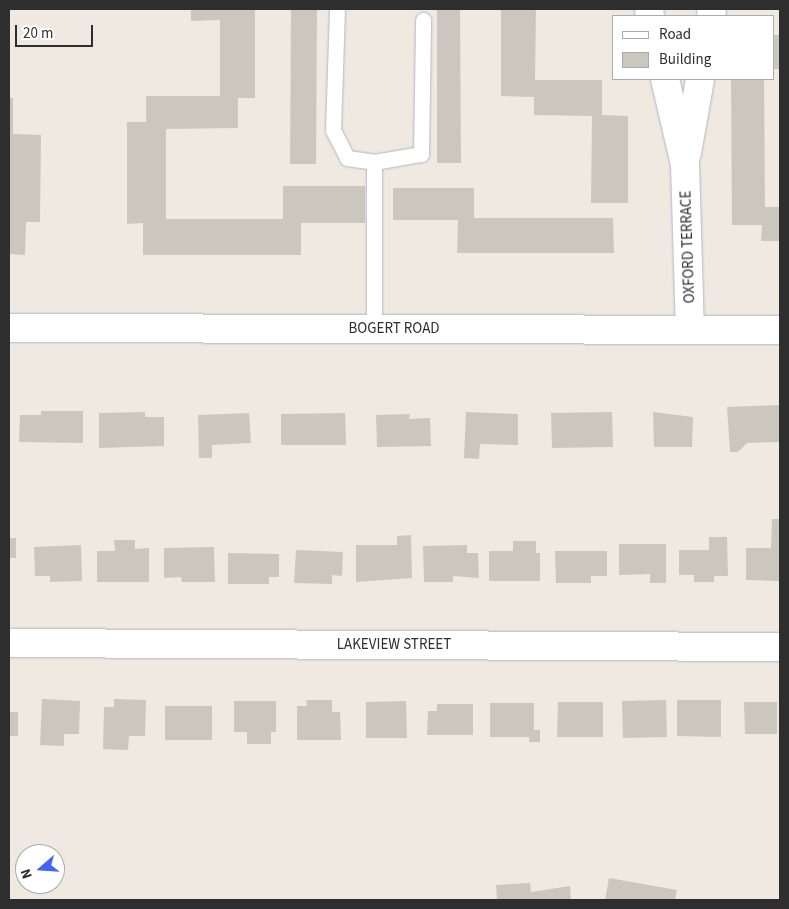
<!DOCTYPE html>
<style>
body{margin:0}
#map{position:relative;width:789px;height:909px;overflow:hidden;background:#efe9e1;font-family:"Source Sans 3",sans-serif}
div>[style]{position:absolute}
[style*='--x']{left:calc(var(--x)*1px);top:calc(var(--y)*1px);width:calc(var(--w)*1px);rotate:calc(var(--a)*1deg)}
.building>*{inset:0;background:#cbc7bf}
.roads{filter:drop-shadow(0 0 1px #b4b7c1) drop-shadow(0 0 1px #b4b7c1)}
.lane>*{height:15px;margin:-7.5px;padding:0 7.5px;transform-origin:7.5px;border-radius:7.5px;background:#fff}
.street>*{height:28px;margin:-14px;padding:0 14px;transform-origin:14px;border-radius:14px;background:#fff}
span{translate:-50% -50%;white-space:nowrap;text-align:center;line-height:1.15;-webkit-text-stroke:4px #fff;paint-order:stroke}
.street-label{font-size:15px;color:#2e2e2e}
.frame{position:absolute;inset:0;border:10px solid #2e2e2e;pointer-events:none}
.legend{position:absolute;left:612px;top:15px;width:162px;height:65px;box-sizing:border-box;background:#fff;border:1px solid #ababab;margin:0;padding:6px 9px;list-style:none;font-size:15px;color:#2e2e2e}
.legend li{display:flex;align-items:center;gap:10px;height:25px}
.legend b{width:25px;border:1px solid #ababab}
.north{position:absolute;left:15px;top:844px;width:50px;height:50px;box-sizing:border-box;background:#fff;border:1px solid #ababab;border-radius:50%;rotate:251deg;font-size:14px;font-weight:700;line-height:20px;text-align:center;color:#2e2e2e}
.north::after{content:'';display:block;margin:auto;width:18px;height:22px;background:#4264fb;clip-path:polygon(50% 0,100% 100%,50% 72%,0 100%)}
.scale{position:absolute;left:15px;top:25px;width:78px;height:22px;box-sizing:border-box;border:2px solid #2e2e2e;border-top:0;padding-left:6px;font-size:15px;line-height:18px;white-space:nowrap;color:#2e2e2e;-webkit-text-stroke:4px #fff;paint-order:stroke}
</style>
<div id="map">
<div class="building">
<div style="clip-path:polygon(191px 9px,255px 9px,255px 98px,238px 98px,238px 128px,166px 129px,166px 219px,283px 219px,283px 186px,365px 186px,365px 223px,301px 223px,301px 255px,143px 255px,143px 223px,127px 224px,127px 122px,146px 122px,146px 96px,220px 96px,220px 20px,191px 21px)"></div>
<div style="clip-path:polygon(291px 9px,317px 9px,316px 164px,290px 164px)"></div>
<div style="clip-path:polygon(437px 9px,460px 9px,461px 163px,437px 163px)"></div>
<div style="clip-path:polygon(501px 9px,536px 9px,535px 80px,602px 80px,602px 115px,628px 116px,628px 203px,591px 203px,592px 116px,534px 115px,534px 97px,501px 96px)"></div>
<div style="clip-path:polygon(773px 35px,780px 35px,780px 69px,773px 69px)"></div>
<div style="clip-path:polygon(731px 79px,764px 79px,765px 207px,780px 207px,780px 241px,761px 241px,762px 225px,732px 225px)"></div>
<div style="clip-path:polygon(9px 98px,13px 98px,13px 134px,41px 135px,40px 222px,26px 222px,25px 255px,9px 254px)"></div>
<div style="clip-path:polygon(393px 188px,474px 188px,474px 218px,613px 218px,614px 253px,457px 253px,458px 220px,393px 220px)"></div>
<div style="clip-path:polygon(780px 405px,780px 442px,747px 443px,738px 452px,730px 452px,727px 407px)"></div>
<div style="clip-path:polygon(41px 411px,83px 411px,83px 443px,19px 442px,20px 415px,41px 415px)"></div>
<div style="clip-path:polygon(145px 412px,145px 417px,164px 417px,164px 446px,99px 448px,99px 413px)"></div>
<div style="clip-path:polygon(466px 412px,518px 414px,518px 445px,480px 444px,479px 459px,464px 458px)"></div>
<div style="clip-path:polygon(612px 412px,613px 447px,552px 448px,551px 413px)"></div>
<div style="clip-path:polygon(653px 412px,693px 417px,692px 447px,654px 447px)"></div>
<div style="clip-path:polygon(249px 413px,251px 443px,212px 445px,212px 458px,199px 458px,198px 415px)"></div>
<div style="clip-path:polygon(345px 413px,346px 445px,281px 445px,281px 414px)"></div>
<div style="clip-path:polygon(410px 414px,409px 419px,430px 418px,431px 446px,377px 447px,376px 415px)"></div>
<div style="clip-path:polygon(772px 519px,780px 519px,780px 581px,746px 580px,746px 548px,771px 548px)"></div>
<div style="clip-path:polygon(411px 535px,412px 578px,356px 582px,356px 545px,397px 545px,397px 536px)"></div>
<div style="clip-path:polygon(709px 537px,727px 537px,728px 576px,714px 576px,714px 582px,694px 582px,694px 575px,679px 575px,679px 550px,709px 550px)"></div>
<div style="clip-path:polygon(9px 538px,16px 538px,16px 558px,9px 558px)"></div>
<div style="clip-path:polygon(114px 540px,135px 540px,135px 549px,149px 548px,149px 582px,97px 582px,97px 551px,115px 551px)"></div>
<div style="clip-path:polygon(513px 541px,536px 541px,536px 553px,540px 553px,540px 581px,489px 581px,489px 551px,513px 551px)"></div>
<div style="clip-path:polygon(619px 544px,666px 544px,666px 583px,650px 583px,650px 574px,619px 575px)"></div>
<div style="clip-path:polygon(81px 545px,82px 581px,50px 582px,50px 576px,35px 576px,34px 547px)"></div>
<div style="clip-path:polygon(467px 545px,467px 553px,478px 553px,479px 578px,453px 576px,453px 582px,424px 582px,423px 546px)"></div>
<div style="clip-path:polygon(214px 547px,215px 582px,182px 582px,181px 577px,164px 578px,164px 548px)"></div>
<div style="clip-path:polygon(296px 550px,343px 552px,342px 576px,332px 575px,332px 584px,294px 583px)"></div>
<div style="clip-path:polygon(555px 551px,607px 551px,607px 576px,591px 576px,591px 583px,556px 583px)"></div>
<div style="clip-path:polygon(228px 553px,279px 554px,279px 577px,269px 577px,269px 584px,228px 584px)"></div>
<div style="clip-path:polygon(42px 699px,80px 701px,79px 734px,64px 734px,64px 746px,40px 745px)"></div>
<div style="clip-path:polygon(114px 699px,146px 700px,145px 736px,129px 736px,128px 750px,103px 749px,104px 707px,114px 707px)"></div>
<div style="clip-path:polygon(306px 700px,332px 700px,332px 712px,340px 712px,341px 740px,297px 740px,297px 706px,307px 706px)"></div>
<div style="clip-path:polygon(666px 700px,667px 737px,623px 738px,622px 701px)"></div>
<div style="clip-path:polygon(677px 700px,721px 700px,721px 737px,677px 736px)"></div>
<div style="clip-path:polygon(234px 701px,276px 701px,276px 732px,271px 732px,271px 744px,247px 744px,247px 732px,234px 732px)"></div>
<div style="clip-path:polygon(406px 701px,407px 738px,366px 738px,366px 702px)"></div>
<div style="clip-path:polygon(558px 702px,603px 702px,603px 737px,557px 737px)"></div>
<div style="clip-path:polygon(744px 702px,777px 702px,777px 734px,745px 734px)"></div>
<div style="clip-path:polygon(490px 703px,534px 703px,534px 730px,540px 730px,540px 742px,529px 742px,529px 737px,490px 737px)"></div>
<div style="clip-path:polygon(437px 704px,473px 704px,473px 735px,427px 735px,428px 711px,437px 711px)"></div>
<div style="clip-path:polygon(165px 706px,212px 706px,212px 740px,165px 740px)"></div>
<div style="clip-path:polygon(9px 712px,18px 712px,18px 736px,9px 736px)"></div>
<div style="clip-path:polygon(609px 878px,677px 890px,675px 900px,605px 900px)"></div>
<div style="clip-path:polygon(530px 883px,531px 892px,570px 886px,571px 900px,497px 900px,496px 885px)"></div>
</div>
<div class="roads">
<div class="lane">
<div style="--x:337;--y:9;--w:121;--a:91.9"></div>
<div style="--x:333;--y:130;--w:31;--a:63"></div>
<div style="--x:347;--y:158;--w:27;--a:8"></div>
<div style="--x:374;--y:162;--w:167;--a:90"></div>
<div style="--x:374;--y:162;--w:48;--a:-9.7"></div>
<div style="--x:421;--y:154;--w:134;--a:-89.1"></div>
</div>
<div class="street">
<div style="--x:649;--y:9;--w:7;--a:82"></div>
<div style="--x:711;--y:16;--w:7;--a:-82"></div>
<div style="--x:665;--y:79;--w:87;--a:76.8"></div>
<div style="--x:685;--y:164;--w:166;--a:88.3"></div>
<div style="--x:687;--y:153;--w:75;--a:-80"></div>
<div style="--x:9;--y:328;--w:771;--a:0.15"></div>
<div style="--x:9;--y:643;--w:771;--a:0.3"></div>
</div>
</div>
<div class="street-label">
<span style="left:688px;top:247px;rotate:-92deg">OXFORD TERRACE</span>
<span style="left:394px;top:329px">BOGERT ROAD</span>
<span style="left:394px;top:645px">LAKEVIEW STREET</span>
</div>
<div class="frame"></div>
<ul class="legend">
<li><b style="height:6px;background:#fff"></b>Road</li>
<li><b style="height:14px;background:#cbc7bf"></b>Building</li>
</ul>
<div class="north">N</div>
<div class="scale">20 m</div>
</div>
